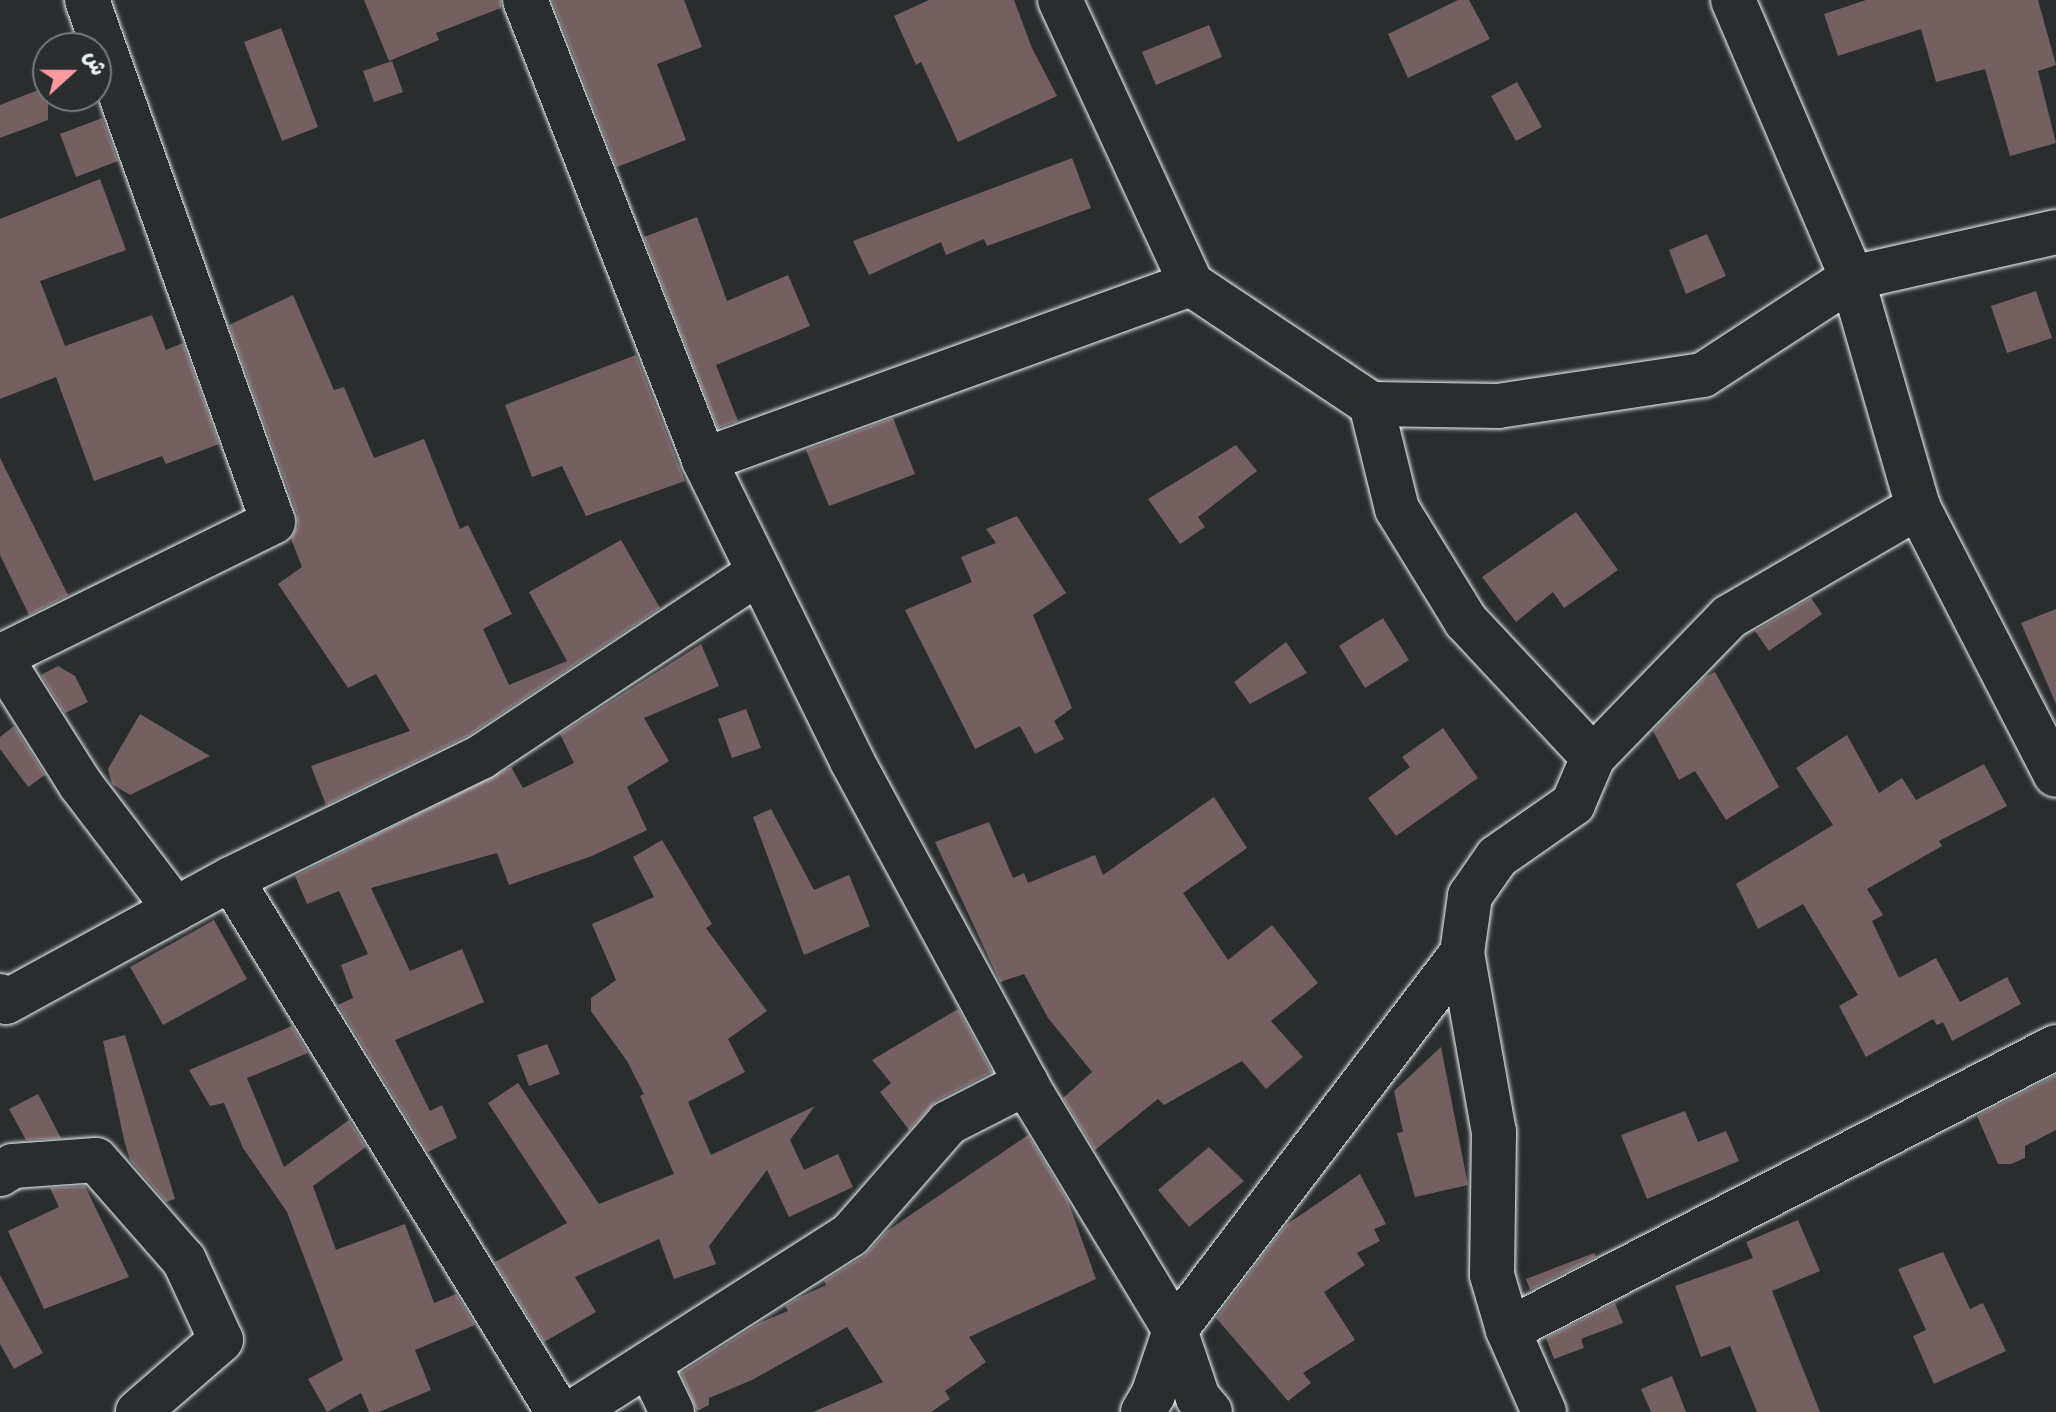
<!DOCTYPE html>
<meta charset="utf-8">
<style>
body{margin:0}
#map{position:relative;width:2056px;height:1412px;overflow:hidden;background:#2a2d2e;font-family:Dekko,"Playpen Sans Arabic",sans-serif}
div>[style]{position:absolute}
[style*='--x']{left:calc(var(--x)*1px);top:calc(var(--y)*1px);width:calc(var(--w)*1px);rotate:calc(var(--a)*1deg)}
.building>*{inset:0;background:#746060}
.roads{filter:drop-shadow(0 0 2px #e8f1f8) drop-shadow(0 0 2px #e8f1f8)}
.minor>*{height:44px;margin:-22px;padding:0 22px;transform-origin:22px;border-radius:22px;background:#2a2d2e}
span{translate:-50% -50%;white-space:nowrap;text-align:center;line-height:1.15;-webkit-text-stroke:8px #2a2d2e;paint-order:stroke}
.north{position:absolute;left:32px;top:32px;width:80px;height:80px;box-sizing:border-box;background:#2a2d2e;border:2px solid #767b7f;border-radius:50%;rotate:69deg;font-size:22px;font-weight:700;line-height:32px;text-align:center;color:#e8f1f8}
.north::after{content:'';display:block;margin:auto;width:28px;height:36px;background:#ff9aa2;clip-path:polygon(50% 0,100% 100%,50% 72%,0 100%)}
</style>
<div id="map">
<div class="building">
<div style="clip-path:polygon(364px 0,501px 0,501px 8px,436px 33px,439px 40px,389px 61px)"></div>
<div style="clip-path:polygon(552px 0,684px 0,702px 47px,657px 64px,686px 140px,617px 167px)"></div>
<div style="clip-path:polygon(929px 0,1014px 0,1032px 48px,1057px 96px,958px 142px,921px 62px,916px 65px,894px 16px)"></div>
<div style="clip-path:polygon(1458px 0,1469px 0,1490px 39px,1408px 78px,1388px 34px)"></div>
<div style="clip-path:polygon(1866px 0,2038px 0,2056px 65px,2038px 71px,2056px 143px,2010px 156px,1985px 69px,1936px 82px,1921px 29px,1838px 56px,1824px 14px)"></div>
<div style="clip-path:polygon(1209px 25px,1222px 57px,1156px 85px,1142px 52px)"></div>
<div style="clip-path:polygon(281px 28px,318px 127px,282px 141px,244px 42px)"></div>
<div style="clip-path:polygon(392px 61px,403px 92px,374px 102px,363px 71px)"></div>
<div style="clip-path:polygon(1517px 82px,1542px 127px,1516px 141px,1491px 96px)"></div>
<div style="clip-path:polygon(48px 86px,48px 120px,0 138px,0 105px)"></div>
<div style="clip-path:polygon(102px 118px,118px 161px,76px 177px,60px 134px)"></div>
<div style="clip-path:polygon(1072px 158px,1091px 208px,987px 246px,984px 239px,946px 255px,941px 242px,869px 275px,853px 241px)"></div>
<div style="clip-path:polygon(100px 179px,126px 250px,40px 281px,65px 346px,152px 315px,166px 350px,183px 343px,219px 444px,166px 464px,162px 456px,94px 481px,56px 377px,0 399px,0 219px)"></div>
<div style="clip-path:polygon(697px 217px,727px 301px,788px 275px,810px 326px,716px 365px,738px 421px,718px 428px,644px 237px)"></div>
<div style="clip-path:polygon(1707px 234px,1726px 276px,1686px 294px,1669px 250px)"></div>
<div style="clip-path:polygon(2036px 291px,2052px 338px,2007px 353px,1991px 306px)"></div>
<div style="clip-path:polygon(293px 295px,334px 390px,344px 387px,374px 458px,424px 439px,460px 529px,468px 525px,512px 614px,483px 629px,509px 685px,567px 661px,529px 592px,621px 540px,660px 608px,469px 735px,326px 805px,311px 766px,410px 731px,376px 674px,348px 688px,278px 584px,302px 567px,291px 539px,298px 526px,297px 514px,229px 325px)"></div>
<div style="clip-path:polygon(636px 355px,685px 481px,586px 516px,562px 466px,532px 477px,505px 405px)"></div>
<div style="clip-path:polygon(893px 418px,915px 474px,829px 506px,806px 450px)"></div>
<div style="clip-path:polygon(1236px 445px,1257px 471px,1198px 517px,1205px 527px,1180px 544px,1148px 499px)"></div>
<div style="clip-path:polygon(0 458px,68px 595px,29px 615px,0 555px)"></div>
<div style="clip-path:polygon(1576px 512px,1618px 570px,1564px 608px,1553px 592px,1516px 622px,1482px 577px)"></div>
<div style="clip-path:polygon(1017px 516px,1066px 593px,1033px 615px,1072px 708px,1054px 721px,1064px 739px,1035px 754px,1020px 726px,975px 749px,905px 610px,972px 582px,961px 557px,996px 543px,986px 529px)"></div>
<div style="clip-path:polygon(1811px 598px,1822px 614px,1769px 651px,1755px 631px)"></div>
<div style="clip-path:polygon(2056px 609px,2056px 704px,2021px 623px)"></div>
<div style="clip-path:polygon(1383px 618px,1409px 660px,1365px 688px,1339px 646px)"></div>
<div style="clip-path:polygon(1286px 642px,1307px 673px,1250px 704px,1234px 682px)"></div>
<div style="clip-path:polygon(701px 644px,719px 686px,644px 718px,669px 761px,627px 787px,647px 830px,592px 856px,509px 885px,497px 853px,371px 888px,410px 971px,462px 949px,484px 1002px,395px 1040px,430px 1111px,442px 1105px,457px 1138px,428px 1152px,338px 1005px,353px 998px,341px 965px,368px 954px,339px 891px,307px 904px,295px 876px,511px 767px,523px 788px,574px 763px,560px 734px)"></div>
<div style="clip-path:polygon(58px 666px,75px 676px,88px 702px,65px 713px,41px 675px)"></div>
<div style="clip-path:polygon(1715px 672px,1779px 787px,1726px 820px,1695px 771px,1679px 780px,1653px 731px,1705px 677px)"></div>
<div style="clip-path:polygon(746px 709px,761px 748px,732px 758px,718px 719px)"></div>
<div style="clip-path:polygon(140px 714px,210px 756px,130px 795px,112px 784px,108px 769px)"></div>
<div style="clip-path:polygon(14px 726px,45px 775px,28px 787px,0 749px,0 737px)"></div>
<div style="clip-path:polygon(1443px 728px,1478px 778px,1396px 836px,1368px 798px,1410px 767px,1402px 757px)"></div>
<div style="clip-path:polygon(1847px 735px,1879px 793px,1902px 778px,1916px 800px,1984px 764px,2007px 806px,1939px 841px,1942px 846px,1867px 889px,1883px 915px,1872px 921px,1899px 978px,1936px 958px,1960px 1002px,2007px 977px,2021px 1004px,1952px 1041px,1943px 1022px,1937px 1025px,1933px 1019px,1866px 1057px,1839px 1006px,1858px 995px,1803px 904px,1758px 929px,1736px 884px,1833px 825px,1796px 768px)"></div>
<div style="clip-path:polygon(1214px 797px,1247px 848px,1183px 893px,1228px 960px,1272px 925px,1318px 983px,1271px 1021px,1303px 1057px,1266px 1089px,1242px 1061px,1164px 1105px,1158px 1099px,1095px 1150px,1063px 1098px,1092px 1072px,1048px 1018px,1024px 974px,1000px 982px,935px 842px,989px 822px,1013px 878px,1024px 873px,1028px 883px,1095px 855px,1103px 875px)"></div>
<div style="clip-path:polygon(771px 809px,814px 890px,849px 875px,870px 926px,804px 955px,753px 817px)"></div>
<div style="clip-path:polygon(662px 840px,712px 924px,706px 928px,767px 1011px,728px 1039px,745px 1072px,688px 1102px,711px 1155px,815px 1106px,790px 1140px,804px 1170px,838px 1154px,853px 1187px,789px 1217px,767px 1170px,709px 1246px,716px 1264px,674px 1279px,659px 1239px,575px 1277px,596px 1312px,544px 1342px,495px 1262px,567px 1223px,488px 1103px,518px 1083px,599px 1204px,674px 1174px,640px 1096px,644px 1094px,627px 1061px,591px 1011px,591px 998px,616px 980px,592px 924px,654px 897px,633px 857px)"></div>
<div style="clip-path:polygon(214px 920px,247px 979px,163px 1025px,130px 967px)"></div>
<div style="clip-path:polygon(958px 1009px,992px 1072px,936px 1101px,909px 1130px,880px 1092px,891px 1083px,872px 1060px)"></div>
<div style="clip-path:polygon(292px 1026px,308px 1053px,247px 1078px,284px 1167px,349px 1120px,366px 1147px,313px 1186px,336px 1250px,405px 1224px,434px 1303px,456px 1294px,475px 1325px,415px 1350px,431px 1390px,379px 1412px,369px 1412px,361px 1393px,327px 1412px,308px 1379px,343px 1360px,287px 1212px,243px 1148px,224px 1103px,210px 1106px,189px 1070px)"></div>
<div style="clip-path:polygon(125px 1035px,175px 1199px,166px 1202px,130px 1160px,124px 1140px,103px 1041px)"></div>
<div style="clip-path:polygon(547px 1044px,560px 1074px,529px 1086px,517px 1055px)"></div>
<div style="clip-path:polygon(1441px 1047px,1468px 1185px,1415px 1197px,1397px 1133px,1403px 1132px,1394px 1091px)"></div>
<div style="clip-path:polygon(2056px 1075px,2056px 1130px,2025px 1146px,2025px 1158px,2011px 1164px,1998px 1164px,1977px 1116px)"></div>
<div style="clip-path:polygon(38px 1094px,61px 1138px,26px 1140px,9px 1109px)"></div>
<div style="clip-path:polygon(1685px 1111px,1698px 1142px,1726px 1131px,1739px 1161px,1647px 1199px,1621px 1135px)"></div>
<div style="clip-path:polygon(1028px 1135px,1068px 1201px,1096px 1279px,969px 1337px,986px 1362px,945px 1391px,950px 1399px,931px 1412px,813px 1412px,883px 1382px,847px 1327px,752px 1380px,709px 1398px,709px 1405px,697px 1411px,681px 1373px,759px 1323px,788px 1311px,785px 1306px,796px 1299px,826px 1285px,824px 1281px,864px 1256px,887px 1231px)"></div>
<div style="clip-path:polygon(1209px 1147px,1244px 1181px,1189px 1227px,1158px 1190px)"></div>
<div style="clip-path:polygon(1360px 1174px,1386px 1224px,1374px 1229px,1380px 1241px,1357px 1253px,1365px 1265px,1324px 1292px,1355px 1340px,1303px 1373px,1311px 1383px,1288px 1401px,1216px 1318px,1286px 1225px)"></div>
<div style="clip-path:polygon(85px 1186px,129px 1277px,44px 1309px,8px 1231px,59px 1207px,50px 1188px)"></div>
<div style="clip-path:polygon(1798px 1220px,1820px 1271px,1772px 1291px,1820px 1412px,1757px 1412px,1730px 1346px,1701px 1357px,1675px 1286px,1753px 1258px,1746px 1242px)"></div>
<div style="clip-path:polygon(1943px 1252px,1970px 1309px,1983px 1303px,2006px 1351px,1934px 1384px,1913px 1336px,1926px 1330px,1898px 1269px)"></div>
<div style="clip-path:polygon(1594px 1253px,1596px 1257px,1530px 1290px,1526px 1279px)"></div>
<div style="clip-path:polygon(0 1275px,43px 1353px,14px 1369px,0 1344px)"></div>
<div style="clip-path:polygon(1615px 1303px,1623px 1323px,1581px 1339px,1584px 1348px,1554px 1359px,1546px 1338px)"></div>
<div style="clip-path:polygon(1672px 1376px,1686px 1412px,1651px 1412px,1641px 1389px)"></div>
</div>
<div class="roads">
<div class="minor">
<div style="--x:87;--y:0;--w:554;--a:70.39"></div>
<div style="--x:273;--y:522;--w:305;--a:153.7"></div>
<div style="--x:0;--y:657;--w:151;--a:57.7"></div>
<div style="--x:81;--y:785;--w:156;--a:52.8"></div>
<div style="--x:525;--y:0;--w:494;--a:68.7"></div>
<div style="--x:704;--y:460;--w:335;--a:63.8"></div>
<div style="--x:852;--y:761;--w:384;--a:61.6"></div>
<div style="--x:1035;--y:1099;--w:270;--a:58.8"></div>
<div style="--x:1175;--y:1330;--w:72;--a:71.3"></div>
<div style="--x:1198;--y:1398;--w:18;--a:49"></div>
<div style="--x:1060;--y:0;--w:313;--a:65.2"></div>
<div style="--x:1191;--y:284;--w:216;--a:33.7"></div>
<div style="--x:1371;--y:404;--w:127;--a:0.9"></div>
<div style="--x:1498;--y:406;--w:207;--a:-8.6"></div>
<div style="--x:1703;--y:375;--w:178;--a:-33.1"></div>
<div style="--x:1852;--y:278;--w:209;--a:-12.7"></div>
<div style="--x:1733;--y:0;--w:302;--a:66.8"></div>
<div style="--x:1852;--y:278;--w:238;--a:73.9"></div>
<div style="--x:1918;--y:507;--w:301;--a:62.8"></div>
<div style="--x:1371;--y:404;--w:108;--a:76.1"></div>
<div style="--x:1397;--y:509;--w:132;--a:58.4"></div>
<div style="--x:1466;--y:621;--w:186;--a:47"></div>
<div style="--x:704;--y:460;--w:518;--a:-19.87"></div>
<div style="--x:231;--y:879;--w:625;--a:58.47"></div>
<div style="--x:1462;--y:953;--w:182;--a:79.9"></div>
<div style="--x:1494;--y:1132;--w:143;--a:90.8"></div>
<div style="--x:1492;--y:1275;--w:57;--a:73.8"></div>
<div style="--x:1508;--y:1330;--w:90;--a:66.3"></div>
<div style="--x:0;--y:996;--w:8;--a:45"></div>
<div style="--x:6;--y:1002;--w:256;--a:-28.7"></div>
<div style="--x:231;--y:879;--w:278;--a:-26"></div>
<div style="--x:481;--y:757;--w:334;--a:-33.6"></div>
<div style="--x:0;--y:1174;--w:15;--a:-32"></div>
<div style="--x:13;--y:1166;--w:83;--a:-4.1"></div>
<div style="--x:96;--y:1160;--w:133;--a:48.7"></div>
<div style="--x:184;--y:1260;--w:88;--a:65.2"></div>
<div style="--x:221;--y:1340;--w:110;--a:139.1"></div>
<div style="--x:1508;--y:1330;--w:617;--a:-27.31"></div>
<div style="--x:649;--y:1364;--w:53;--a:64.4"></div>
<div style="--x:573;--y:1412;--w:329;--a:-32.6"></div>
<div style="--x:850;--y:1235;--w:149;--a:-48.8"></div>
<div style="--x:948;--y:1123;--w:88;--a:-27.1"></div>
<div style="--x:1143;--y:1412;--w:20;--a:-60"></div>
<div style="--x:1153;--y:1395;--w:69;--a:-71.3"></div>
<div style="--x:1175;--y:1330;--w:474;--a:-52.7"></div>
<div style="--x:1462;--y:953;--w:58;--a:-82"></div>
<div style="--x:1470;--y:896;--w:47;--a:-55.3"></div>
<div style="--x:1497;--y:857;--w:93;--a:-34.9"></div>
<div style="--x:1573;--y:804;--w:51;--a:-66.9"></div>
<div style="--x:1593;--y:757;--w:195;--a:-45.8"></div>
<div style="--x:1729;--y:617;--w:219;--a:-30.2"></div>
</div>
</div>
<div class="north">ش</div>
</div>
